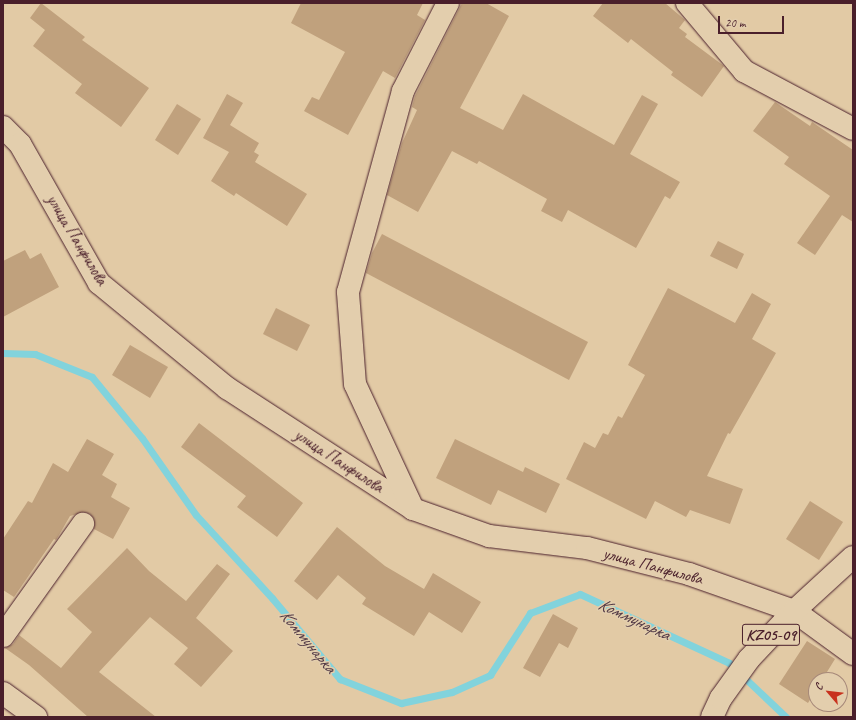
<!DOCTYPE html>
<meta charset="utf-8">
<style>
body{margin:0}
#map{position:relative;width:856px;height:720px;overflow:hidden;background:#e2caa5;font-family:Caveat,sans-serif}
div>[style]{position:absolute}
[style*='--x']{left:calc(var(--x)*1px);top:calc(var(--y)*1px);width:calc(var(--w)*1px);rotate:calc(var(--a)*1deg)}
.stream>*{height:7px;margin:-3.5px;padding:0 3.5px;transform-origin:3.5px;border-radius:3.5px;background:#82d3dc}
.building>*{inset:0;background:#c0a17d}
.roads{filter:drop-shadow(0 0 1px #4a1f2b) drop-shadow(0 0 1px #4a1f2b)}
.minor>*{height:22px;margin:-11px;padding:0 11px;transform-origin:11px;border-radius:11px;background:#e3cead}
.major>*{height:22px;margin:-11px;padding:0 11px;transform-origin:11px;border-radius:11px;background:#e3cead}
span{translate:-50% -50%;white-space:nowrap;text-align:center;line-height:1.15;-webkit-text-stroke:3px #e3cead;paint-order:stroke}
.shield-label span{padding:1px 3px;background:#e3cead;border:1px solid;border-radius:3px;-webkit-text-stroke-width:0}
.shield-label{font-size:16px;color:#4a1f2b;font-weight:700}
.street-label{font-size:17px;color:#4a1f2b}
.water-label{font-size:18px;color:#523a46;font-style:italic}
.frame{position:absolute;inset:0;border:4px solid #4a1f2b;pointer-events:none}
.north{position:absolute;left:808px;top:672px;width:40px;height:40px;box-sizing:border-box;background:#e3cead;border:1px solid #a68879;border-radius:50%;rotate:298deg;font-size:11px;font-weight:700;line-height:16px;text-align:center;color:#4a1f2b}
.north::after{content:'';display:block;margin:auto;width:14px;height:18px;background:#c8321e;clip-path:polygon(50% 0,100% 100%,50% 72%,0 100%)}
.scale{position:absolute;left:718px;top:16px;width:66px;height:18px;box-sizing:border-box;border:2px solid #4a1f2b;border-top:0;padding-left:5px;font-size:12px;line-height:14px;white-space:nowrap;color:#4a1f2b;-webkit-text-stroke:3px #e3cead;paint-order:stroke}
</style>
<div id="map">
<div class="stream">
<div style="--x:3;--y:353;--w:32;--a:2"></div>
<div style="--x:35;--y:354;--w:61;--a:22"></div>
<div style="--x:92;--y:377;--w:79;--a:50.7"></div>
<div style="--x:142;--y:438;--w:94;--a:55"></div>
<div style="--x:196;--y:515;--w:113;--a:47.5"></div>
<div style="--x:272;--y:598;--w:106;--a:50"></div>
<div style="--x:340;--y:679;--w:66;--a:21.5"></div>
<div style="--x:401;--y:703;--w:52;--a:-12.2"></div>
<div style="--x:452;--y:692;--w:42;--a:-24.1"></div>
<div style="--x:490;--y:675;--w:74;--a:-57.2"></div>
<div style="--x:530;--y:613;--w:53;--a:-20.8"></div>
<div style="--x:580;--y:594;--w:164;--a:24.8"></div>
<div style="--x:729;--y:663;--w:79;--a:43.5"></div>
</div>
<div class="building">
<div style="clip-path:polygon(41px 3px,85px 37px,82px 40px,149px 88px,121px 127px,75px 93px,82px 84px,33px 46px,45px 30px,30px 18px)"></div>
<div style="clip-path:polygon(301px 3px,423px 3px,417px 15px,425px 20px,395px 78px,383px 71px,348px 135px,304px 111px,312px 97px,319px 100px,345px 52px,291px 23px)"></div>
<div style="clip-path:polygon(462px 3px,486px 3px,509px 16px,460px 108px,503px 130px,523px 94px,614px 145px,642px 95px,658px 104px,630px 154px,680px 182px,670px 199px,665px 196px,636px 248px,568px 210px,562px 222px,541px 211px,547px 199px,479px 161px,477px 164px,452px 151px,418px 212px,387px 195px,402px 143px,417px 110px,412px 107px,415px 96px)"></div>
<div style="clip-path:polygon(603px 3px,665px 3px,685px 20px,679px 28px,687px 34px,685px 37px,724px 66px,702px 97px,671px 75px,673px 72px,631px 39px,628px 43px,593px 16px)"></div>
<div style="clip-path:polygon(227px 94px,243px 103px,230px 125px,259px 143px,254px 152px,259px 155px,255px 162px,307px 194px,287px 226px,236px 193px,234px 196px,211px 181px,229px 152px,203px 138px)"></div>
<div style="clip-path:polygon(775px 102px,810px 126px,812px 122px,853px 150px,853px 222px,842px 215px,815px 255px,797px 243px,830px 196px,784px 164px,789px 157px,753px 131px)"></div>
<div style="clip-path:polygon(177px 104px,201px 119px,178px 155px,155px 140px)"></div>
<div style="clip-path:polygon(382px 234px,588px 342px,569px 380px,366px 273px,372px 253px)"></div>
<div style="clip-path:polygon(718px 241px,744px 254px,737px 269px,710px 256px)"></div>
<div style="clip-path:polygon(25px 250px,30px 259px,41px 253px,59px 287px,3px 317px,3px 261px)"></div>
<div style="clip-path:polygon(668px 288px,735px 323px,752px 293px,771px 304px,752px 339px,776px 353px,730px 434px,728px 433px,707px 476px,743px 489px,730px 524px,690px 510px,686px 517px,655px 501px,646px 519px,566px 479px,584px 442px,595px 448px,603px 433px,608px 435px,618px 416px,622px 418px,645px 375px,628px 365px)"></div>
<div style="clip-path:polygon(276px 308px,310px 325px,297px 351px,263px 334px)"></div>
<div style="clip-path:polygon(130px 345px,168px 367px,150px 398px,112px 375px)"></div>
<div style="clip-path:polygon(199px 423px,303px 503px,277px 537px,237px 507px,246px 496px,181px 447px)"></div>
<div style="clip-path:polygon(87px 439px,114px 454px,102px 475px,117px 484px,111px 497px,130px 508px,113px 539px,94px 529px,94px 519px,90px 514px,84px 512px,70px 516px,59px 535px,56px 540px,54px 539px,14px 597px,3px 590px,3px 539px,28px 501px,32px 503px,53px 463px,68px 472px)"></div>
<div style="clip-path:polygon(455px 439px,523px 472px,525px 467px,560px 484px,546px 513px,498px 490px,491px 505px,436px 478px)"></div>
<div style="clip-path:polygon(810px 501px,843px 522px,819px 560px,786px 539px)"></div>
<div style="clip-path:polygon(337px 527px,385px 566px,424px 589px,433px 573px,481px 602px,462px 633px,429px 612px,414px 636px,362px 604px,366px 598px,338px 575px,317px 600px,294px 581px)"></div>
<div style="clip-path:polygon(127px 548px,149px 571px,186px 601px,217px 564px,230px 574px,196px 618px,233px 651px,201px 687px,174px 664px,188px 648px,150px 617px,99px 672px,156px 717px,88px 717px,29px 665px,5px 648px,13px 644px,19px 635px,61px 668px,92px 632px,67px 609px)"></div>
<div style="clip-path:polygon(553px 614px,578px 628px,568px 648px,559px 643px,540px 677px,523px 668px)"></div>
<div style="clip-path:polygon(807px 641px,835px 659px,822px 680px,816px 680px,816px 690px,808px 703px,779px 684px)"></div>
</div>
<div class="roads">
<div class="minor">
<div style="--x:687;--y:3;--w:89;--a:50"></div>
<div style="--x:744;--y:71;--w:123;--a:28"></div>
<div style="--x:3;--y:127;--w:24;--a:45"></div>
<div style="--x:20;--y:144;--w:160;--a:60.4"></div>
<div style="--x:99;--y:283;--w:166;--a:39.4"></div>
<div style="--x:227;--y:388;--w:222;--a:33"></div>
<div style="--x:413;--y:509;--w:81;--a:19.6"></div>
<div style="--x:489;--y:536;--w:99;--a:7"></div>
<div style="--x:587;--y:548;--w:105;--a:14.3"></div>
<div style="--x:689;--y:574;--w:111;--a:19.4"></div>
<div style="--x:794;--y:611;--w:73;--a:36.1"></div>
<div style="--x:413;--y:509;--w:138;--a:-114.9"></div>
<div style="--x:355;--y:384;--w:92;--a:-94.4"></div>
<div style="--x:348;--y:292;--w:208;--a:-74.7"></div>
<div style="--x:403;--y:91;--w:99;--a:-62.9"></div>
<div style="--x:3;--y:636;--w:138;--a:-54.5"></div>
<div style="--x:3;--y:693;--w:41;--a:36"></div>
</div>
<div class="major">
<div style="--x:712;--y:717;--w:21;--a:-65"></div>
<div style="--x:721;--y:698;--w:48;--a:-54.3"></div>
<div style="--x:749;--y:659;--w:66;--a:-46.8"></div>
<div style="--x:794;--y:611;--w:80;--a:-42.5"></div>
</div>
</div>
<div class="shield-label">
<span style="left:771px;top:635px">KZ05-09</span>
</div>
<div class="street-label">
<span style="left:77px;top:240px;rotate:59deg">улица Панфилова</span>
<span style="left:339px;top:461px;rotate:33deg">улица Панфилова</span>
<span style="left:653px;top:566px;rotate:15deg">улица Панфилова</span>
</div>
<div class="water-label">
<span style="left:634px;top:619px;rotate:25deg">Коммунарка</span>
<span style="left:308px;top:641px;rotate:50deg">Коммунарка</span>
</div>
<div class="frame"></div>
<div class="north">С</div>
<div class="scale">20 m</div>
</div>
